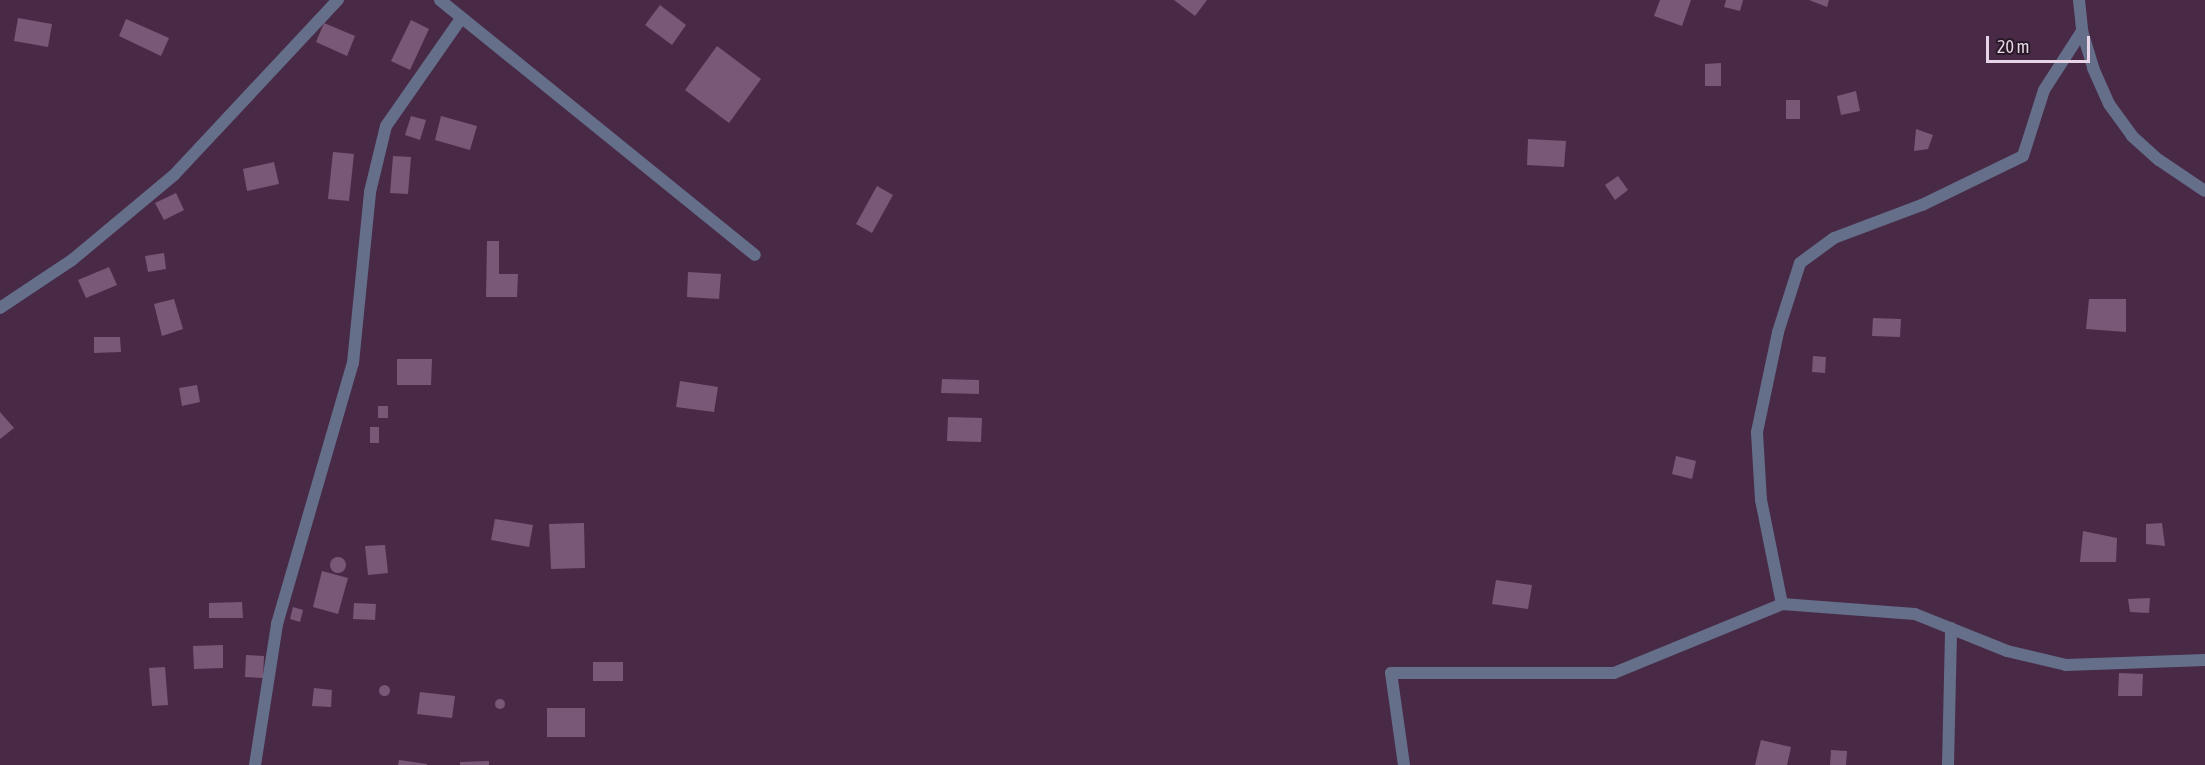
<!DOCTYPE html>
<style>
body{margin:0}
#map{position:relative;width:2205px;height:765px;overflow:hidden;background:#482a47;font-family:"Asap Condensed",sans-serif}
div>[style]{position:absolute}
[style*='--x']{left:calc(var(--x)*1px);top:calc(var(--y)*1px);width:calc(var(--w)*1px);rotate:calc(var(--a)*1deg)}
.building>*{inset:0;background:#795777}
.round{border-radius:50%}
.street>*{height:12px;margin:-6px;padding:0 6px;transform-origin:6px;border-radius:6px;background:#656f8a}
span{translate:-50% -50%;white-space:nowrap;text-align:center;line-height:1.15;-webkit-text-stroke:5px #261825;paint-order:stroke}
.scale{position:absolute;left:1986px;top:36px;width:104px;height:27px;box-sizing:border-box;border:3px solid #e7d4e6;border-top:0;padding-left:8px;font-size:18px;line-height:21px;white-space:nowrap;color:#e7d4e6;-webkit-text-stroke:4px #261825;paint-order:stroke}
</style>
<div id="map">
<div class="building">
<div style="clip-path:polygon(1174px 0,1207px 0,1195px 16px)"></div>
<div style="clip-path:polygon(1660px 0,1691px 0,1682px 26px,1654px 16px)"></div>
<div style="clip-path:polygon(1726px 0,1743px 0,1740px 11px,1724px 7px)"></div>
<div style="clip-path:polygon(1809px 0,1829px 0,1827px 7px)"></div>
<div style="clip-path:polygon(660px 5px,686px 25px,672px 45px,645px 25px)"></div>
<div style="clip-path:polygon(18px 18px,52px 24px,48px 47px,14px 41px)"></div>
<div style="clip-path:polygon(126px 19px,169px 38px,161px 56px,119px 36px)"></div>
<div style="clip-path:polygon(411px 20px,429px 29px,410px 70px,391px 61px)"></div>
<div style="clip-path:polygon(324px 23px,355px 36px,347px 56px,316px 42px)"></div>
<div style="clip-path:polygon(717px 46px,761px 79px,729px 123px,685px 90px)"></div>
<div style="clip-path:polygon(1721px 63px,1721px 86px,1705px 86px,1705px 64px)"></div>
<div style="clip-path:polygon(1856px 91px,1860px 111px,1841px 115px,1837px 96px)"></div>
<div style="clip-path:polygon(1786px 100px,1800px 100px,1800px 119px,1786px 119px)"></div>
<div style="clip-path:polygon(411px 116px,426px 120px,420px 140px,405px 135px)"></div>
<div style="clip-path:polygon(441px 116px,477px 126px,470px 150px,435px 140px)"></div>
<div style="clip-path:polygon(1916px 129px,1933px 135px,1928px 149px,1914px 151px)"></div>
<div style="clip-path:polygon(1528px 139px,1566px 141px,1564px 167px,1527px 165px)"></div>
<div style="clip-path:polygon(333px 152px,354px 154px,349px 201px,328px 199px)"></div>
<div style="clip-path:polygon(393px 156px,411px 157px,408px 194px,390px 193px)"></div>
<div style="clip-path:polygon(274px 162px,279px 184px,247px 191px,243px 169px)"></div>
<div style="clip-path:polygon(1618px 176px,1628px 190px,1615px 200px,1605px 185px)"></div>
<div style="clip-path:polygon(877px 186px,893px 195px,872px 233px,856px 224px)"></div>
<div style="clip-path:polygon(176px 193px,184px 210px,164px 220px,155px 203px)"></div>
<div style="clip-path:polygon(487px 241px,499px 241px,499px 274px,518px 274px,517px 297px,486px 297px)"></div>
<div style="clip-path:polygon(164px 253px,166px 269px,148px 272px,145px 256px)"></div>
<div style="clip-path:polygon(109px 267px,117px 285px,86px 298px,78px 280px)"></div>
<div style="clip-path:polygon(688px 272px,721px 274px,719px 299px,687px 297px)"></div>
<div style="clip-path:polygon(174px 299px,183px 329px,162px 336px,154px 304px)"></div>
<div style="clip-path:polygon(2089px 299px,2126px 299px,2126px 332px,2086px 329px)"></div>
<div style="clip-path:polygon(1873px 318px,1901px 319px,1900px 337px,1872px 336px)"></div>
<div style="clip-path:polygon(94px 337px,120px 337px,121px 352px,94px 353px)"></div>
<div style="clip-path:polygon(1813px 356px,1826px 357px,1825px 373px,1812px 372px)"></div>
<div style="clip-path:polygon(397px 359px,432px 359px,431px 385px,397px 385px)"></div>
<div style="clip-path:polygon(942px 379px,979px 380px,979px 394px,941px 393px)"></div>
<div style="clip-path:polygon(680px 381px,718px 387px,714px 412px,676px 407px)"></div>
<div style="clip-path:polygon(197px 385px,200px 402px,182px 406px,179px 388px)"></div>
<div style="clip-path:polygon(378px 406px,388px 406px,388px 418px,378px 418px)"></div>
<div style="clip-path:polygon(0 412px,14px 428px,0 439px)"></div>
<div style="clip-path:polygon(948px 417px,982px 418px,981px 442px,947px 441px)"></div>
<div style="clip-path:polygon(370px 427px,379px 427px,379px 443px,370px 443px)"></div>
<div style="clip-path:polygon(1676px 456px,1696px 461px,1692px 479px,1672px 474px)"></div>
<div style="clip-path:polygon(495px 519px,533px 525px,529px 547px,491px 540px)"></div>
<div style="clip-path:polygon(584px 523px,585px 568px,551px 569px,549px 524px)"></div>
<div style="clip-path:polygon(2162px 523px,2165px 546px,2146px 544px,2146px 524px)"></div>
<div style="clip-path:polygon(2083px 531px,2117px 538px,2116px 562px,2080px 562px)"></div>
<div style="clip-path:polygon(385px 545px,388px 573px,368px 575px,365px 546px)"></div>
<div class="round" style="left:330px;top:557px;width:16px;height:16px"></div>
<div style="clip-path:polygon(322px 571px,348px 578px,338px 614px,313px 607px)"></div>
<div style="clip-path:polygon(1496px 580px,1532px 585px,1528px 609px,1492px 604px)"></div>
<div style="clip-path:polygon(2150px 598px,2149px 613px,2130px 612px,2128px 599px)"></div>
<div style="clip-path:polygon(242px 602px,243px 618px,209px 618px,209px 603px)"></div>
<div style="clip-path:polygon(354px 603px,376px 604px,375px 620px,353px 619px)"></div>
<div style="clip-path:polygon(293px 607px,303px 610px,300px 622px,290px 619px)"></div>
<div style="clip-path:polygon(223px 645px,223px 668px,194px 669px,193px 646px)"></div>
<div style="clip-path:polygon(246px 655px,264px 656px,263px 678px,245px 677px)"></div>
<div style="clip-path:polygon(593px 662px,623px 662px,623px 681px,593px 681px)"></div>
<div style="clip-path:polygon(165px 667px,168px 705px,152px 706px,149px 668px)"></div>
<div style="clip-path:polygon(2119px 673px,2143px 674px,2142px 696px,2118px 696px)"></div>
<div class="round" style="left:378.5px;top:684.5px;width:11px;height:11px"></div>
<div style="clip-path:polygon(314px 688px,332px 690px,331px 707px,312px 706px)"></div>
<div style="clip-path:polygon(420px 692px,455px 696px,452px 718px,417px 714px)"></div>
<div class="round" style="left:495px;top:699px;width:10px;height:10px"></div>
<div style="clip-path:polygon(547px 708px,585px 708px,585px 737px,547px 737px)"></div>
<div style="clip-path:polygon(1761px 740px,1791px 747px,1787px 765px,1755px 765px)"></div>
<div style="clip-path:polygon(1831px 750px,1847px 751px,1846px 765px,1830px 765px)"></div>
<div style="clip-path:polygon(399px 760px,427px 764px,427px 765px,398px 765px)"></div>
<div style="clip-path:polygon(489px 761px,489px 765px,460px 765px,460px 762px)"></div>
</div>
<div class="street">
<div style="--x:440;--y:0;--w:405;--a:39"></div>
<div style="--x:2079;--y:0;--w:31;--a:84"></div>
<div style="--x:2082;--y:31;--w:39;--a:73"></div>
<div style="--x:2093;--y:68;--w:39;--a:66"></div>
<div style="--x:2109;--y:104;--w:39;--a:54"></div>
<div style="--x:2132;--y:136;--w:36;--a:42"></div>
<div style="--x:2159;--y:160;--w:55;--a:34"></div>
<div style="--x:0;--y:308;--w:87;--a:-33.7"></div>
<div style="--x:72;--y:260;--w:133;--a:-39.8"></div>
<div style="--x:174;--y:175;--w:240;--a:-46.9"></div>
<div style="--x:1782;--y:604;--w:106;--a:-101.4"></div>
<div style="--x:1761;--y:500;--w:68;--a:-93.4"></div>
<div style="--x:1757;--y:432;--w:102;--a:-78.1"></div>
<div style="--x:1778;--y:332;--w:72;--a:-72.3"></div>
<div style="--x:1800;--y:263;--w:42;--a:-36.3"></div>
<div style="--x:1834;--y:238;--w:94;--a:-20.6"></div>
<div style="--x:1922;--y:205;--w:112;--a:-25.9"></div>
<div style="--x:2023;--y:156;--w:69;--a:-72.3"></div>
<div style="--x:2044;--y:90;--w:70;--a:-57.2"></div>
<div style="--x:255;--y:765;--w:143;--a:-81.1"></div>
<div style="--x:277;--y:624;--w:272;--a:-73.8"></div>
<div style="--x:353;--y:363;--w:172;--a:-84.3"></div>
<div style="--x:370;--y:192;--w:68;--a:-76.4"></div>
<div style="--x:386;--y:126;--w:129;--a:-55.1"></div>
<div style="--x:1404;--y:765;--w:93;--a:-98"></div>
<div style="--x:1391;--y:673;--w:223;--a:0"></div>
<div style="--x:1614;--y:673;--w:182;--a:-22.3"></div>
<div style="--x:1782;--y:604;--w:133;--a:4.3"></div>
<div style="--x:1915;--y:614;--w:99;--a:21.9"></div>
<div style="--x:2007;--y:651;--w:61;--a:13.3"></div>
<div style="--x:2066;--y:665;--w:139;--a:-2.1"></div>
<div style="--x:1948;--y:765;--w:137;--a:-88.7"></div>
</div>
<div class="scale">20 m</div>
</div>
